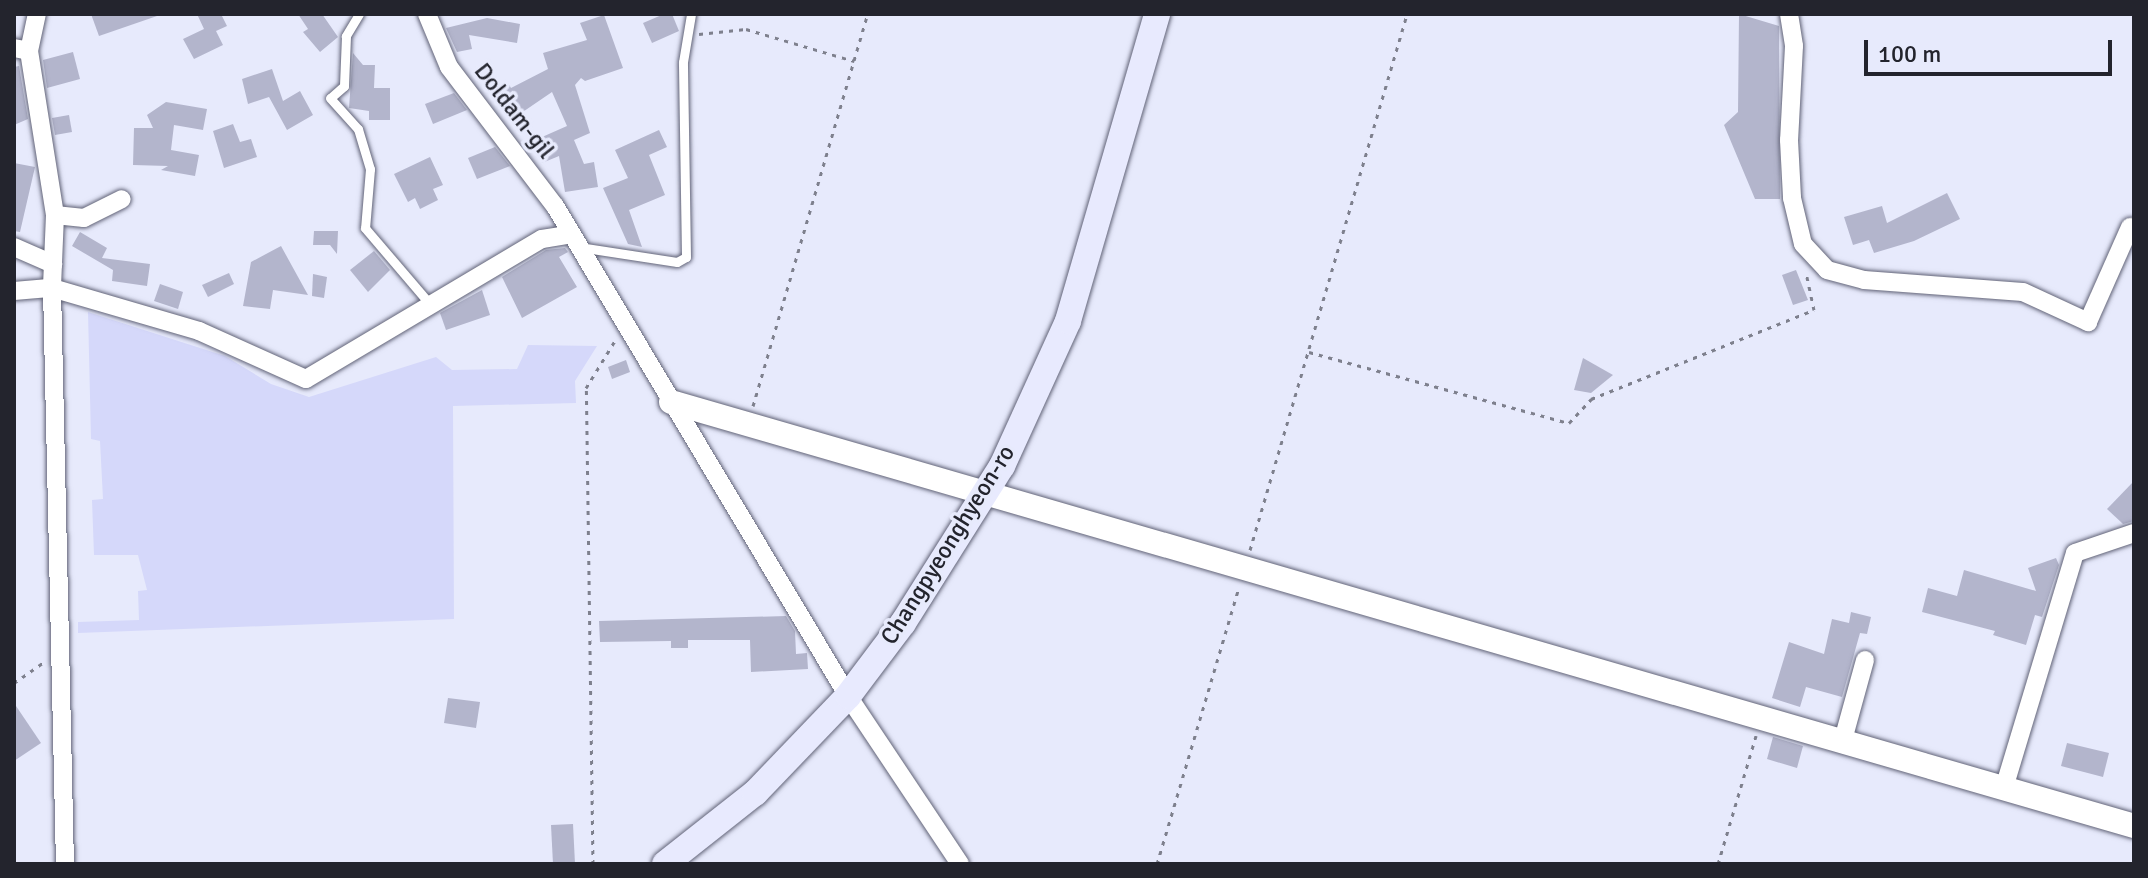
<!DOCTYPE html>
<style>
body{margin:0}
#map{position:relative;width:2148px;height:878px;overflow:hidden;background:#e7eafc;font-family:Signika,sans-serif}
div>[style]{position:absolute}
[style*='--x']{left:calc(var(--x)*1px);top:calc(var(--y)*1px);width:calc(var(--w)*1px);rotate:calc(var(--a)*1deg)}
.green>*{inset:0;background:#d5d8fa}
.building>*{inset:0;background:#b3b5cc}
.path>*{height:3px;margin-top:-1.5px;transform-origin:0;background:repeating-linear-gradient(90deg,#7e808d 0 4px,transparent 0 10px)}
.roads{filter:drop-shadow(0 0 2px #616377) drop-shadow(0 0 2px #616377)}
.service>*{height:9px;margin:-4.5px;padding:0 4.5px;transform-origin:4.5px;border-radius:4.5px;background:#fff}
.minor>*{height:18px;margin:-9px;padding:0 9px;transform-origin:9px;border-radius:9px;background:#fff}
.tertiary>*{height:24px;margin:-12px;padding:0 12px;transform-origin:12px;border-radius:12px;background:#fff}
.secondary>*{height:26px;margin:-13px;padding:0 13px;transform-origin:13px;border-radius:13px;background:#e8eafe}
span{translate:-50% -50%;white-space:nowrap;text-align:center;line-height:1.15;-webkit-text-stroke:7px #e7eafc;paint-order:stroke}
.street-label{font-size:24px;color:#23242d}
.frame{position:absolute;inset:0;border:16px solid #23242d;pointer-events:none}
.scale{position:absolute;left:1864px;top:40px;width:248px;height:36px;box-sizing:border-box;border:4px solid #23242d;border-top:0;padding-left:10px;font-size:24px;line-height:28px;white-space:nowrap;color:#23242d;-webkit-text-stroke:6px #e7eafc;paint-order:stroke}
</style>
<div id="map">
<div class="green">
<div style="clip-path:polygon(88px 312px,225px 356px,271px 384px,309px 397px,436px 357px,452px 370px,517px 369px,528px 345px,597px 346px,575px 381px,576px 403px,453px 406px,454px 619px,78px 633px,78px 622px,139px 620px,138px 591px,147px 590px,138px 555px,94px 555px,92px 500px,103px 499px,100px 441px,91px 439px)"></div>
</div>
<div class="building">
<div style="clip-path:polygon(91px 14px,156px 14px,157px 16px,99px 36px)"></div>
<div style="clip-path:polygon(197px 14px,221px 14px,227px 26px,216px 31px,223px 45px,194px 59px,183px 39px,204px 29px)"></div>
<div style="clip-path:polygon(298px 14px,322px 14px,338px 37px,320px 52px,303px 32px,308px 29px)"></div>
<div style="clip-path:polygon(664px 14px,672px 14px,679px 31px,652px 43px,643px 23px)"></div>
<div style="clip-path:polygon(1739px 14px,1779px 26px,1780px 199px,1755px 199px,1724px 125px,1738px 112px)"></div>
<div style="clip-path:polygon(604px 15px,623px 68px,585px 81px,581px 78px,575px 85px,590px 133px,574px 140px,584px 164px,594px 162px,598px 187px,565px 192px,559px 156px,542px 163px,533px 141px,567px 126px,552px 92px,511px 120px,495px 90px,508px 83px,511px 88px,548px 69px,543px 53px,587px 40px,580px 23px)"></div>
<div style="clip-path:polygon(487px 18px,520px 24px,517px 43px,469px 35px,472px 49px,457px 52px,446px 28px)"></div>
<div style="clip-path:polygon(73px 52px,80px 79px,47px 88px,43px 60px)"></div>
<div style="clip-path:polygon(353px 53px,363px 65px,375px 65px,374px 88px,390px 88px,390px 120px,369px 120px,369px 111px,349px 108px)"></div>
<div style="clip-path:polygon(19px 66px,28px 119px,14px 125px,14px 67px)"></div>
<div style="clip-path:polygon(272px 69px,283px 101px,300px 91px,313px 115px,287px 130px,269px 97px,248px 104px,242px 79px)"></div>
<div style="clip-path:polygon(454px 93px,467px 110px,433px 124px,425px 104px)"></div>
<div style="clip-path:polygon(166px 102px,207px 109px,203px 130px,174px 125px,171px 150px,199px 155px,195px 176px,161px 170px,168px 166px,133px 165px,134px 128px,153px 128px,147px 115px)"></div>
<div style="clip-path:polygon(69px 115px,72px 132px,55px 135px,52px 118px)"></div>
<div style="clip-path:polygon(233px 124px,240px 142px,251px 139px,257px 157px,224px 168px,213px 131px)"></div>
<div style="clip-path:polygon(659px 130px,667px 147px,649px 155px,665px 195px,629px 210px,642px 247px,628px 244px,603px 188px,628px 178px,615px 150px)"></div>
<div style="clip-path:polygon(495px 147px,510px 166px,477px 179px,468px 158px)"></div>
<div style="clip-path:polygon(430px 157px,443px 185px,433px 189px,438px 200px,420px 209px,415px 198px,408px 202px,394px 174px)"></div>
<div style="clip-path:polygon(14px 163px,35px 167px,20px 232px,14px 231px)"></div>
<div style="clip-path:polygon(1947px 193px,1960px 219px,1914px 241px,1874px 253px,1869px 240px,1853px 245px,1844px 217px,1882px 206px,1887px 223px)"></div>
<div style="clip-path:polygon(314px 231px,338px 231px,337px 254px,330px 245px,313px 245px)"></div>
<div style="clip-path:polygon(80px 232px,107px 248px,102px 258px,150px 264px,147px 286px,112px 281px,113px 270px,72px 246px)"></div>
<div style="clip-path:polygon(281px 246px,308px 295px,273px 290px,270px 309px,243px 306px,251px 262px)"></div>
<div style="clip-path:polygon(565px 248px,568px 252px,559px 257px,577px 287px,522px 318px,502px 277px,546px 250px)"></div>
<div style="clip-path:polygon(374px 251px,390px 270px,368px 292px,350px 270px)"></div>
<div style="clip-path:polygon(1796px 270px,1808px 300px,1793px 305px,1782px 275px)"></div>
<div style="clip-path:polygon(229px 273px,234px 284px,208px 297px,202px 285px)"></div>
<div style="clip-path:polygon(313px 274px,327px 277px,324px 298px,312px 296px)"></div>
<div style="clip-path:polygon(160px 284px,183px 292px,178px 309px,154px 301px)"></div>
<div style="clip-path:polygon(482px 290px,490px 315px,446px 330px,440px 313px)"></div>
<div style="clip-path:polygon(1583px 358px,1613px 375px,1591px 393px,1574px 390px)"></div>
<div style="clip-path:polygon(626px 360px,630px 372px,612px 379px,608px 367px)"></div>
<div style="clip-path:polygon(2134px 481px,2134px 521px,2123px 524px,2107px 509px)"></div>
<div style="clip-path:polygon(2056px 558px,2059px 565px,2042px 617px,2035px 615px,2026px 645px,1993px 635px,1995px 631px,1922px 612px,1928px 588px,1957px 596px,1964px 570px,2036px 591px,2028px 568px)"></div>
<div style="clip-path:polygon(1851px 612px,1871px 617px,1867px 634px,1860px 633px,1842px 697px,1806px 687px,1800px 707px,1772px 698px,1789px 642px,1824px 654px,1832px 619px,1849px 623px)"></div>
<div style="clip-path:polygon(786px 616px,795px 631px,796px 654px,807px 653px,808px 669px,751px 672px,750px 640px,688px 640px,688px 648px,671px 648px,671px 641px,600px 642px,599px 621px)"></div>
<div style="clip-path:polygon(448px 698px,480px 702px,476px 728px,444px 723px)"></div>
<div style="clip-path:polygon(14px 703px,41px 743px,14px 761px)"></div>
<div style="clip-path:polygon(1773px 737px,1803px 746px,1797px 768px,1767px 759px)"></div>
<div style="clip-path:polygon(2067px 743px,2109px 753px,2103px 777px,2061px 766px)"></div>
<div style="clip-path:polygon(573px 824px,575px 864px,553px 864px,551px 825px)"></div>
</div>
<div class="path">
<div style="--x:699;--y:34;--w:47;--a:-6.1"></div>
<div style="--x:746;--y:29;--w:113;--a:16.5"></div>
<div style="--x:1309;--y:352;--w:270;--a:15.3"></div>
<div style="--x:1569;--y:423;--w:33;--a:-47"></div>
<div style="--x:1591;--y:399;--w:240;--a:-21.8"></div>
<div style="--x:1814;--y:310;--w:38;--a:-102"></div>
<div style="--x:753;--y:406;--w:409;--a:-73.7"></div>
<div style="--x:1250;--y:550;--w:559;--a:-73.67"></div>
<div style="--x:14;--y:683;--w:37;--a:-35"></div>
<div style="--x:593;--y:864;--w:476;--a:-90.8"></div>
<div style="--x:586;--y:388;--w:57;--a:-58.5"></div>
<div style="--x:1157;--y:864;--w:289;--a:-73.5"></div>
<div style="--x:1718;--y:864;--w:134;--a:-73.5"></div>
</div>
<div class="roads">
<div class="service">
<div style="--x:359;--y:14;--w:26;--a:121"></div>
<div style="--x:346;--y:36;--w:50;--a:92.3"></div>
<div style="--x:344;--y:86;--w:18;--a:139"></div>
<div style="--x:330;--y:98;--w:42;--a:47.9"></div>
<div style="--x:358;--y:129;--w:42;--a:73.3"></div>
<div style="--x:370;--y:169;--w:59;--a:94.8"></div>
<div style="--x:365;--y:228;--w:100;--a:49.5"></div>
<div style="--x:579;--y:247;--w:99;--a:8.7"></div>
<div style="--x:677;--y:262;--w:10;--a:-29"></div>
<div style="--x:686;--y:257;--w:195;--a:-90.9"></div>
<div style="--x:683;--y:62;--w:49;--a:-80.5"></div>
</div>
<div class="minor">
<div style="--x:427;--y:14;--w:57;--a:67.5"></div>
<div style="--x:449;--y:67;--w:175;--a:52.7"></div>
<div style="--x:555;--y:206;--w:571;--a:59.12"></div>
<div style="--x:848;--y:696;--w:202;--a:56.3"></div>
<div style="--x:1789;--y:14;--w:32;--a:81"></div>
<div style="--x:1794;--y:46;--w:94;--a:93"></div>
<div style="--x:1789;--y:140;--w:58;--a:87"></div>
<div style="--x:1792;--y:198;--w:47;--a:76.6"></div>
<div style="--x:1803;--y:244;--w:35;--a:47"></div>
<div style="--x:1827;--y:270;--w:38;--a:15"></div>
<div style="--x:1864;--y:280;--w:159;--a:4.3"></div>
<div style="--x:2023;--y:292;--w:72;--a:24.8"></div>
<div style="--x:2088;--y:322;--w:104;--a:-66.1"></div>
<div style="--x:14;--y:48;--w:15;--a:11"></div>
<div style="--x:29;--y:51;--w:166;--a:81"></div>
<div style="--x:55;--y:215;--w:73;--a:92.4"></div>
<div style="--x:52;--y:288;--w:153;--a:16.3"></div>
<div style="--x:199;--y:331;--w:117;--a:24.2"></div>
<div style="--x:306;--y:379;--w:274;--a:-30.7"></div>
<div style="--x:542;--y:239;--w:26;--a:-9"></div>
<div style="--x:29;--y:51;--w:38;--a:-78"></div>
<div style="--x:55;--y:215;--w:29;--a:6"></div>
<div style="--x:84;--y:218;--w:42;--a:-26.6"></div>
<div style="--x:14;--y:247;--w:43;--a:23.6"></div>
<div style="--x:14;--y:291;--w:38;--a:-5"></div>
<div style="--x:52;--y:288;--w:576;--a:88.71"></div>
<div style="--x:1843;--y:740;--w:83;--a:-74.6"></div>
<div style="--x:2004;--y:788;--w:245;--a:-73.2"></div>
<div style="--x:2075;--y:553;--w:62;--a:-18.7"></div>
</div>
<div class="tertiary">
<div style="--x:671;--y:402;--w:1523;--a:16.16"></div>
</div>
<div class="secondary">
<div style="--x:665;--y:864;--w:115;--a:-38.3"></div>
<div style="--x:755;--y:793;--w:134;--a:-46.2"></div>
<div style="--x:848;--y:696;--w:91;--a:-53"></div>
<div style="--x:903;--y:623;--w:186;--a:-57.8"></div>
<div style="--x:1002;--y:466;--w:159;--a:-65.5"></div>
<div style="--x:1068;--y:321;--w:320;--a:-73.8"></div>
</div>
</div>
<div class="street-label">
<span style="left:514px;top:111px;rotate:52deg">Doldam-gil</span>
<span style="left:948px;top:545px;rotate:-58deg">Changpyeonghyeon-ro</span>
</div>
<div class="frame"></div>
<div class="scale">100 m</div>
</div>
